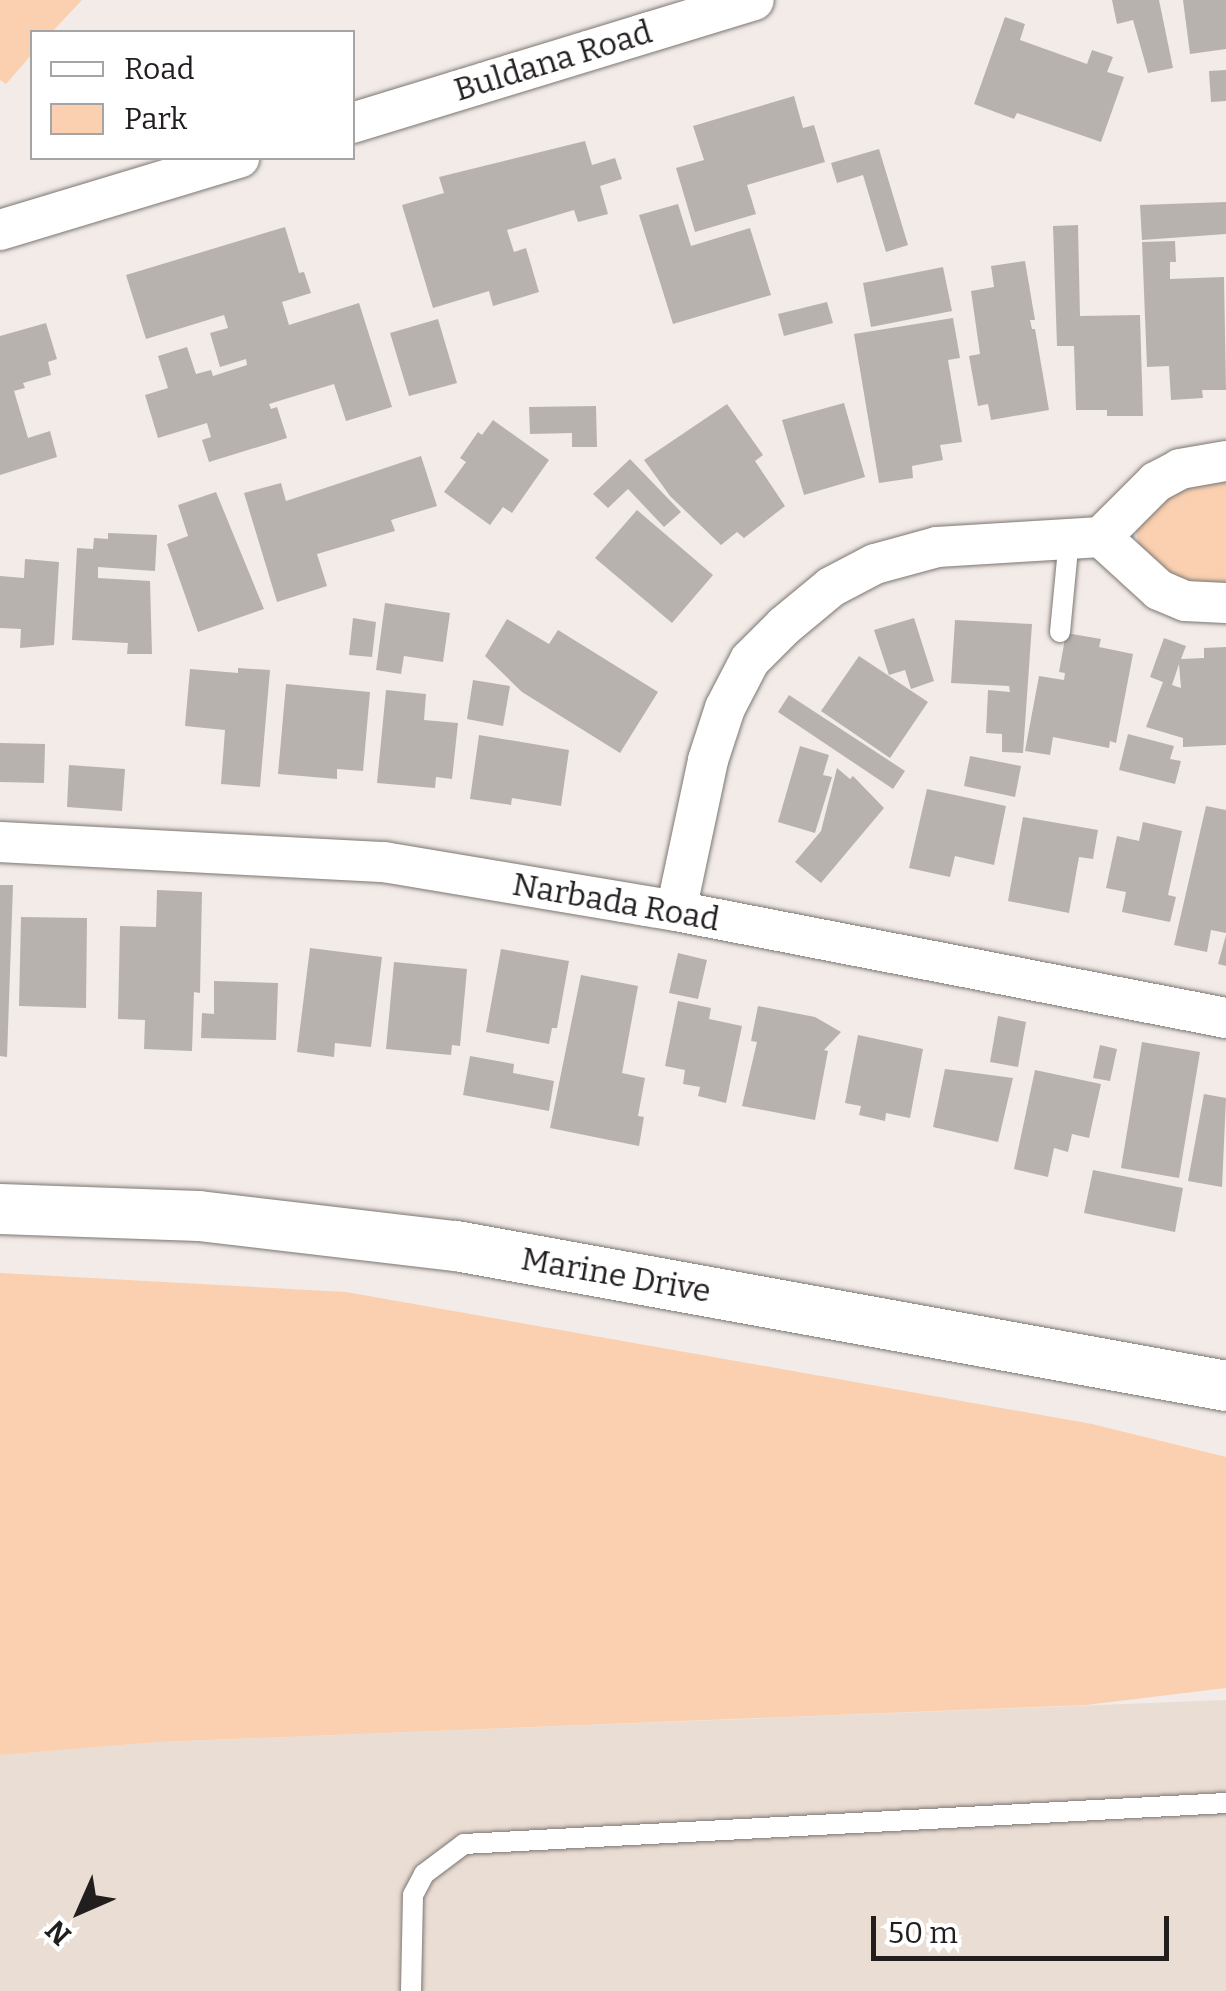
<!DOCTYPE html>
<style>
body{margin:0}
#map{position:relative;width:1226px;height:1991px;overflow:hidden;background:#f2ebe7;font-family:Bitter,serif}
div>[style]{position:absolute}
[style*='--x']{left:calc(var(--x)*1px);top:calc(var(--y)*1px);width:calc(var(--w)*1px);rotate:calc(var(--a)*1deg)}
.built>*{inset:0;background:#eaddd4}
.green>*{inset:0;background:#fad0b1}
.building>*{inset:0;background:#b8b2ae}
.roads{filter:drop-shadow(0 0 2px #7c7773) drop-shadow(0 0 2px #7c7773)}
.service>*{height:20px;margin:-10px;padding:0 10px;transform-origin:10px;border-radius:10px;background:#fff}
.minor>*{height:40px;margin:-20px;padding:0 20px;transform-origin:20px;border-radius:20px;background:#fff}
.tertiary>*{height:50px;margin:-25px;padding:0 25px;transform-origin:25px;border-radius:25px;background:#fff}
span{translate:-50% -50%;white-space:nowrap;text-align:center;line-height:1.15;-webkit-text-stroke:10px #fff;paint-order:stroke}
.street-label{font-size:32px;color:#211e1d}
.legend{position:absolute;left:30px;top:30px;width:325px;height:130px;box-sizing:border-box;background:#fff;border:2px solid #a6a5a5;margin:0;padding:12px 18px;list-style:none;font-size:30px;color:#211e1d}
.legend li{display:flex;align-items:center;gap:20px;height:50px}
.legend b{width:50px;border:2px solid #a6a5a5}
.north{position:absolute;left:30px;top:1861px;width:100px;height:100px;-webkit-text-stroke:8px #fff;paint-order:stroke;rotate:225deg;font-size:28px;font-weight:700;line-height:40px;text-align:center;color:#211e1d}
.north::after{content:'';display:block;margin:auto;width:35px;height:45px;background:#211e1d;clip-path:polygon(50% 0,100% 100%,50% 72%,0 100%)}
.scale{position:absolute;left:871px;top:1916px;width:298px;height:45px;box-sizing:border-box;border:5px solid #211e1d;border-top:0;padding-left:12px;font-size:30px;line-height:35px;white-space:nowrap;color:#211e1d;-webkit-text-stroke:8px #fff;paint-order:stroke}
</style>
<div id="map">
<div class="built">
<div style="clip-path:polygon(1226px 1700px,1226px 1991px,0 1991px,0 1755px,158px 1742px)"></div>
</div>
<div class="green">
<div style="clip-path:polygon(0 0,82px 0,52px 32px,32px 32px,32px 54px,6px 84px,0 80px)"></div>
<div style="clip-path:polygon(1226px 470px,1226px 590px,1188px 589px,1138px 546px,1136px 528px,1156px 496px)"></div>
<div style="clip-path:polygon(0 1273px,346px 1292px,1092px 1424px,1226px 1457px,1226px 1688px,1086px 1705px,158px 1742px,0 1755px)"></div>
</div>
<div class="building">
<div style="clip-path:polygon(1112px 0,1159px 0,1173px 68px,1148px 73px,1133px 20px,1117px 24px)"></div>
<div style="clip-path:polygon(1183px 0,1226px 0,1226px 49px,1190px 54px)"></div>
<div style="clip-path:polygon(1005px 17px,1025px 24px,1020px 40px,1087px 64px,1092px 50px,1113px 57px,1107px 72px,1124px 77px,1101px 142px,1017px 113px,1014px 119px,974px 104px)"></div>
<div style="clip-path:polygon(1226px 70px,1226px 101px,1211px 102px,1209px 71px)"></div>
<div style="clip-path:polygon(794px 96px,803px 128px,814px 125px,825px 162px,747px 185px,756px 214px,695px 232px,676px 168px,704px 160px,693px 126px)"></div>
<div style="clip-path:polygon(585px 141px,592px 165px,615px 158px,622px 179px,600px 186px,608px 214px,578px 222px,574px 210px,507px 230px,514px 252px,526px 248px,539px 292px,493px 306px,489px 291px,433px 308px,402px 205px,444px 193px,439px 177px)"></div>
<div style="clip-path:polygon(879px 149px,908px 245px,886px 252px,863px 175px,837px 183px,831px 163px)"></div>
<div style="clip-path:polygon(1226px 202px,1226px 234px,1142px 240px,1140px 205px)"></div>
<div style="clip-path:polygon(678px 204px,691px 246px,750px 228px,771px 295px,673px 324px,639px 215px)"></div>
<div style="clip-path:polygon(1078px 225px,1080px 316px,1140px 315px,1143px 416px,1107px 416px,1107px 410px,1076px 410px,1074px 346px,1057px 346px,1053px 226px)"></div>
<div style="clip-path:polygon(285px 227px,299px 273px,304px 272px,311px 293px,282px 302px,289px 325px,359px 303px,392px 407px,346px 421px,334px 384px,269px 404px,271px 409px,277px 407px,287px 438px,209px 462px,202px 440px,211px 437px,207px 423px,158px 438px,145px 395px,168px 388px,158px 356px,187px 347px,196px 374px,211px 370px,213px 376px,247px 365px,246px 359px,220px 367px,210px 333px,228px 328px,224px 315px,146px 339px,126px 275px)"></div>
<div style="clip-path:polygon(1175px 241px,1176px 262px,1170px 262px,1170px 279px,1224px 277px,1226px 390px,1202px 390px,1203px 398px,1171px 400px,1169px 366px,1147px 367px,1142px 242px)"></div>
<div style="clip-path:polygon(1025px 261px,1035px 320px,1030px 320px,1032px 329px,1035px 329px,1049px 410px,991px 420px,988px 404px,978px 406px,969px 356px,980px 354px,971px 291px,994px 287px,991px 266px)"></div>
<div style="clip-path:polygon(943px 267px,952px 311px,871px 327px,863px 283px)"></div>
<div style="clip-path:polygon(827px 302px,833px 323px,784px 336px,778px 314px)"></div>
<div style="clip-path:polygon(953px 318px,960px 358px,948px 360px,962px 442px,940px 445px,943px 460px,912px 466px,913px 478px,879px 483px,854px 334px)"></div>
<div style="clip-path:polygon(438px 319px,457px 383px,409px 396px,390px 333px)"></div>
<div style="clip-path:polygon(46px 323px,57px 359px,48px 362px,51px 375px,23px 383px,25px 388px,14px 391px,28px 438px,50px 431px,57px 457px,0 475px,0 336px)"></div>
<div style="clip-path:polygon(844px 403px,865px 477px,804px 495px,782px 420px)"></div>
<div style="clip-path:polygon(727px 404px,763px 455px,755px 461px,785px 506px,744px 538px,737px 532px,721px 545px,670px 496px,644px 460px)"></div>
<div style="clip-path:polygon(596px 406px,597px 447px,572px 447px,572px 433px,530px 434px,529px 407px)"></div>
<div style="clip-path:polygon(493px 420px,549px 460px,512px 513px,503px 507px,490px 525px,444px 492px,466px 462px,460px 458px,478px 432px,482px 435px)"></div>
<div style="clip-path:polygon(421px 456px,437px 506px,391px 520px,395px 531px,317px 554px,327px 586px,277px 602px,244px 493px,281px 483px,286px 501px)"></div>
<div style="clip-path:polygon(630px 459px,681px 512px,664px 527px,628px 489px,608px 508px,593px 494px)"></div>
<div style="clip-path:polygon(216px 492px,264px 609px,198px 632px,167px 544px,188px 536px,178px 505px)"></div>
<div style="clip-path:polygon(637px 510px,713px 575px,672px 623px,595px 558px)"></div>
<div style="clip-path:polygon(108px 533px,157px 535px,155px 571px,98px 567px,98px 578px,150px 581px,152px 654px,127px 654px,128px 643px,72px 640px,77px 548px,93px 549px,94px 538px,108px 539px)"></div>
<div style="clip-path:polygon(25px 559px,59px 562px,54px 645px,20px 648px,21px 629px,0 628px,0 576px,24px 578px)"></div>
<div style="clip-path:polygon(385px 603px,450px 613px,443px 662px,404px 656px,401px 674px,376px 670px)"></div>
<div style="clip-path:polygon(353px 618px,376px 622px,372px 657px,349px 655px)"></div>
<div style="clip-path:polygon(914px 618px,934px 681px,911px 689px,905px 670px,889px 675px,874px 630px)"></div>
<div style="clip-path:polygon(507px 619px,549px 644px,558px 630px,658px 692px,620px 753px,522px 692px,485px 656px)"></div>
<div style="clip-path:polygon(955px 620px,1032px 624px,1023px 753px,1002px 752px,1002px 734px,986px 733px,988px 690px,1010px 692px,1009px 686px,951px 683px)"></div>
<div style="clip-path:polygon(1066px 633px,1101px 639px,1099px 647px,1133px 654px,1116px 743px,1110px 741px,1109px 748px,1053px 737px,1050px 755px,1025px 751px,1039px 676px,1064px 680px,1065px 673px,1059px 672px)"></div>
<div style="clip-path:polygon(evenodd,1164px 638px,1186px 646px,1181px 659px,1204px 658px,1204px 648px,1226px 647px,1226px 745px,1183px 747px,1183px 738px,1146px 727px,1163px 682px,1150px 677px,1164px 638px,1179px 664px,1181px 688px,1172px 685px,1179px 664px)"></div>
<div style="clip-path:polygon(859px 656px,928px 702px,890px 758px,821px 711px)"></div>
<div style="clip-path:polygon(238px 668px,270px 670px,260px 787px,221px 784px,225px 730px,185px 726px,190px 669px,238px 673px)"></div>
<div style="clip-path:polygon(473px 680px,510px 686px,503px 726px,467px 719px)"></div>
<div style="clip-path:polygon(286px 684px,370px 692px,363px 771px,337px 769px,337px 779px,278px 774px)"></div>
<div style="clip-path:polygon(386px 690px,426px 694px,424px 720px,458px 723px,452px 779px,436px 777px,435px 788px,377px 783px)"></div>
<div style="clip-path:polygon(789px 695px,905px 771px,893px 789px,778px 712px)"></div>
<div style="clip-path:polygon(1128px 734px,1174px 746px,1170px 759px,1181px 761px,1175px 784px,1119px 770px)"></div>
<div style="clip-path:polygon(479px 735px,569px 750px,561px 806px,512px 798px,511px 805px,470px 799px)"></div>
<div style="clip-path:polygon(0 743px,45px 744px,44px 783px,0 782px)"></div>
<div style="clip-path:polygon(800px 746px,829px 755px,823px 775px,832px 777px,815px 833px,778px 822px)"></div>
<div style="clip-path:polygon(970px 756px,1021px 766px,1015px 797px,964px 786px)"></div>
<div style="clip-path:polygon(69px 765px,125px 769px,122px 811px,67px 807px)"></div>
<div style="clip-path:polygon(837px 768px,850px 779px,853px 776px,884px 808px,821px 883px,795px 862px,821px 831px)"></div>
<div style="clip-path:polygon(927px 789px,1006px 806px,994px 865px,955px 856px,950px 877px,909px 868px)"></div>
<div style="clip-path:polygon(1206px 806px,1226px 810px,1226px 933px,1211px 930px,1207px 952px,1174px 945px)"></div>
<div style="clip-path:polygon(1023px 817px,1098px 830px,1093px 859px,1079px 857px,1069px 913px,1008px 901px)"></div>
<div style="clip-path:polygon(1143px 822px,1182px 831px,1168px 895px,1176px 897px,1170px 922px,1122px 912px,1126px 892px,1106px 888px,1117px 836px,1139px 841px)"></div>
<div style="clip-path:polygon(0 885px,13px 885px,7px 1057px,0 1056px)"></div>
<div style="clip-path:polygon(157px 890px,202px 892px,200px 993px,194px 992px,192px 1051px,144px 1049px,145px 1020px,118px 1019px,120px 926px,156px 927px)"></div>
<div style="clip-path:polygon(21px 917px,87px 918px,86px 1008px,19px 1006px)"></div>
<div style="clip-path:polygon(1226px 935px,1226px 966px,1218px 964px)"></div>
<div style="clip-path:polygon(310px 948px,382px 957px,371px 1047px,335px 1043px,334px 1057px,297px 1052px)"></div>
<div style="clip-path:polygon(501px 949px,569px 961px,557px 1028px,552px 1028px,549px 1044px,486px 1032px)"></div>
<div style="clip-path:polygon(678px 953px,707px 960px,698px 999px,669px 993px)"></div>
<div style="clip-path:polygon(394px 962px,467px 969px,460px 1046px,452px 1045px,451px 1055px,386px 1049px)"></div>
<div style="clip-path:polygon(581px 975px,638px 986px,622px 1073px,645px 1078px,638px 1116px,644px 1117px,639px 1146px,550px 1128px)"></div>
<div style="clip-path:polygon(214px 981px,278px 983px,276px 1040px,201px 1038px,202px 1013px,214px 1014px)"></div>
<div style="clip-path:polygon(678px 1001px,711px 1008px,709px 1019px,742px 1026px,726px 1103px,698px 1096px,700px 1087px,683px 1084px,685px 1070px,665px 1066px)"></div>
<div style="clip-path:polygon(758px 1006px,815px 1017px,841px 1032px,824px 1050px,828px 1051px,815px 1120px,742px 1106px,757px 1042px,751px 1041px)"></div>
<div style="clip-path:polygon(998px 1016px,1026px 1022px,1018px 1067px,990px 1062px)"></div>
<div style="clip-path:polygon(858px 1035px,923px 1049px,910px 1118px,886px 1113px,885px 1121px,859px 1115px,861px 1106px,845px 1103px)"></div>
<div style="clip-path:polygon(1142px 1042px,1200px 1052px,1179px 1178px,1121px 1168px)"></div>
<div style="clip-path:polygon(1100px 1045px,1117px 1049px,1110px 1081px,1093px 1078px)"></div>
<div style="clip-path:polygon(470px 1056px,514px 1064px,513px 1073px,554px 1081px,549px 1111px,463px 1095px)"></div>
<div style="clip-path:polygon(945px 1069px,1013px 1078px,998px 1142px,933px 1127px)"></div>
<div style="clip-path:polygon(1035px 1070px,1101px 1084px,1089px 1138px,1072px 1134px,1068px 1152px,1054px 1148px,1048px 1177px,1014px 1169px)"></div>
<div style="clip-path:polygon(1204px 1094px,1226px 1098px,1222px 1187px,1188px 1181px)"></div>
<div style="clip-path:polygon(1093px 1170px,1183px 1188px,1175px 1232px,1084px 1213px)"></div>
</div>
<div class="roads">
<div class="service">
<div style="--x:1060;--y:632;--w:93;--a:-84.5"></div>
<div style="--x:411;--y:1991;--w:96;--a:-88.8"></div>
<div style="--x:413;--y:1895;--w:24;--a:-62"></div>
<div style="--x:424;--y:1874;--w:50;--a:-36.9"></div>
<div style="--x:464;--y:1844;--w:763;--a:-3.08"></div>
</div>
<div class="minor">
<div style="--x:352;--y:123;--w:420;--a:-17"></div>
<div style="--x:0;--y:230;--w:250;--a:-16.8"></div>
<div style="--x:1101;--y:537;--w:79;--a:42.4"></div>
<div style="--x:1159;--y:590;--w:28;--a:23"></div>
<div style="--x:1185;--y:601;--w:41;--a:2.8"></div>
<div style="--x:0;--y:842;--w:385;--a:3"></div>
<div style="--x:384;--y:862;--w:296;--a:9.5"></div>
<div style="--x:676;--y:911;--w:560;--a:11.01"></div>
<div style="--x:676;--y:911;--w:154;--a:-78"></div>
<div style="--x:708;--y:760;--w:55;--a:-71.9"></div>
<div style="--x:725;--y:708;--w:54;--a:-62.5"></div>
<div style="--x:750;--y:660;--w:48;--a:-45"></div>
<div style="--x:784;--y:626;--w:61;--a:-39.7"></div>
<div style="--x:831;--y:587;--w:50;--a:-27.6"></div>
<div style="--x:875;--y:564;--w:64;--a:-15.3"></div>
<div style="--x:937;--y:547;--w:164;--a:-3.5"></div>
<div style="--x:1101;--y:537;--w:78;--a:-45"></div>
<div style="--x:1156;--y:482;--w:27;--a:-28"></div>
<div style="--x:1180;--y:469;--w:47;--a:-9.9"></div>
</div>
<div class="tertiary">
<div style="--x:0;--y:1209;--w:199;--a:2"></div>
<div style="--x:199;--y:1216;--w:259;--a:6.7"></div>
<div style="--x:456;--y:1246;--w:783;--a:10.3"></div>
</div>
</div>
<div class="street-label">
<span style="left:553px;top:61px;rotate:-17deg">Buldana Road</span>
<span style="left:616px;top:902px;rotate:10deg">Narbada Road</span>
<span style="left:616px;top:1275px;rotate:10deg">Marine Drive</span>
</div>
<ul class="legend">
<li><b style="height:12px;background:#fff"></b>Road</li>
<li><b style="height:28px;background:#fad0b1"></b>Park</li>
</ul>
<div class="north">N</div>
<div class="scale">50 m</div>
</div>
